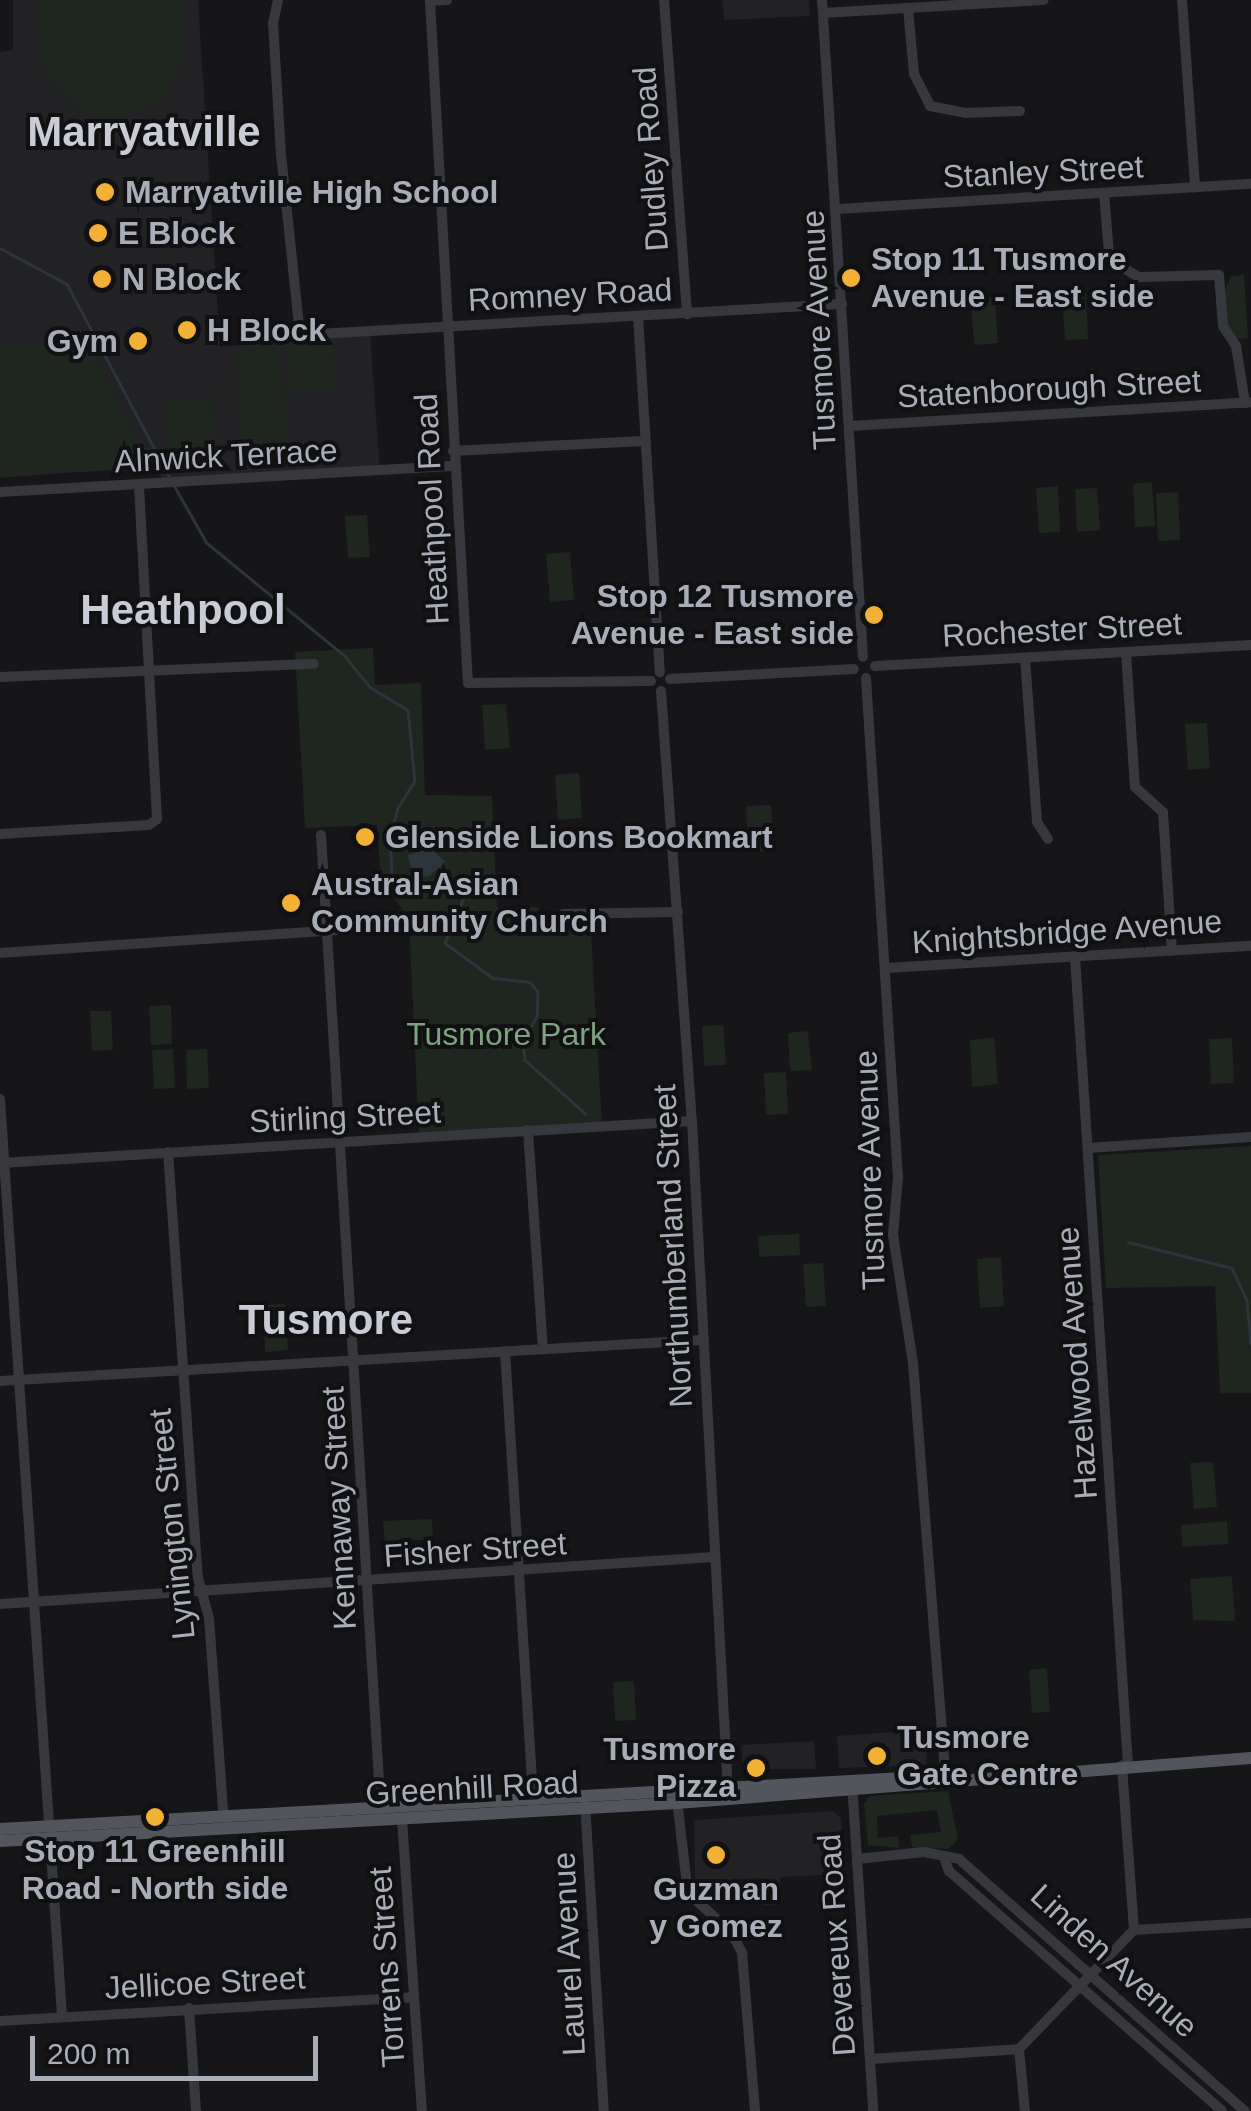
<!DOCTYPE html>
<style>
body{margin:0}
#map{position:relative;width:1251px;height:2111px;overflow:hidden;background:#161618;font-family:Helvetica,sans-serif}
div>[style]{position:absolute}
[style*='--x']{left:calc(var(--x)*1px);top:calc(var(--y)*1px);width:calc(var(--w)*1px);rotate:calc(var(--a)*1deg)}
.built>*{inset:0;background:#222225}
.green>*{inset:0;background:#1e261f}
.water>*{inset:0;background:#2c353c}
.stream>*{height:2.5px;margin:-1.25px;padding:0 1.25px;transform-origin:1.25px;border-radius:1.25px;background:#2c353c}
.minor>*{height:10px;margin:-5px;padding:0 5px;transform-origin:5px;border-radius:5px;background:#37383d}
.major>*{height:12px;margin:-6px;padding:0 6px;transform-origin:6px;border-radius:6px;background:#53555c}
.dots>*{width:28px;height:28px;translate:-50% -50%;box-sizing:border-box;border:5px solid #111113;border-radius:50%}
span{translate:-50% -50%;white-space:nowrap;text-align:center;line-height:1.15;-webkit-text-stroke:8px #111113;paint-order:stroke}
.street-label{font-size:32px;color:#a8adb8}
.poi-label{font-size:32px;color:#a8adb8;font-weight:700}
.left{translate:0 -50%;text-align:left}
.right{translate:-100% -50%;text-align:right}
.park-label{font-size:32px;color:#7fa381}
.district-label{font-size:42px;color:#c9ccd4;font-weight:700}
.scale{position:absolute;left:30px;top:2036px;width:288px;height:45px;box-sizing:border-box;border:5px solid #a8adb8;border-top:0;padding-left:12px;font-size:30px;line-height:35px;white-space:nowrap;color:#a8adb8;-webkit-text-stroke:8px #111113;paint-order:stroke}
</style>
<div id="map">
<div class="built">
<div style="clip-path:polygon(13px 0,198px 0,220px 347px,370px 331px,380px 471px,167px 485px,153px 466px,0 478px,0 52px,13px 50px)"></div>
<div style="clip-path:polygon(722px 0,809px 0,810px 16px,724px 20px)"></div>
<div style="clip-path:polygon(924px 1730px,927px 1765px,839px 1768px,837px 1736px)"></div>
<div style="clip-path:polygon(814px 1741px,816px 1769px,743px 1769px,741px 1745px)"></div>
<div style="clip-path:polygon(833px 1811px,841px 1818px,844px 1874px,780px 1877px,781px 1904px,764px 1905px,762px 1878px,695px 1882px,694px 1820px)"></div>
</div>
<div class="green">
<div style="clip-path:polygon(35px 0,186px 0,186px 53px,164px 102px,119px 119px,87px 114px,49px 80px,38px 45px)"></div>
<div style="clip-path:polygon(1244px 275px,1248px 338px,1237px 339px,1227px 324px,1224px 292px,1231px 276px)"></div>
<div style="clip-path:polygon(1086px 293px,1088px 339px,1065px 340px,1062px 294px)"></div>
<div style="clip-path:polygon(995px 298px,998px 343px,974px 345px,971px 300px)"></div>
<div style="clip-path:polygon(90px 341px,135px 437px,128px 469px,0 477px,0 345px)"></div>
<div style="clip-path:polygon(281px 344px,288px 443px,240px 446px,235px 347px)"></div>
<div style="clip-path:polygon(332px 344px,335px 393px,290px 395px,288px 346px)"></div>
<div style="clip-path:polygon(212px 398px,215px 448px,166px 451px,163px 401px)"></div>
<div style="clip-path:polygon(1152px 482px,1155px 526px,1135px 527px,1133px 484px)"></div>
<div style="clip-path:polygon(1058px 486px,1060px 532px,1039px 533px,1036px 488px)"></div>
<div style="clip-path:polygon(1097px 488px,1100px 530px,1077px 532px,1075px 489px)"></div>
<div style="clip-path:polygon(1178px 492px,1180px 540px,1158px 541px,1156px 493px)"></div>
<div style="clip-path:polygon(367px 515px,370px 557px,348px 558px,345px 516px)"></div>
<div style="clip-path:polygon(570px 552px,574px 600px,550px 602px,546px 554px)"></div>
<div style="clip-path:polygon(373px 648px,375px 685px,421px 683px,425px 795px,492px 796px,497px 908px,539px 907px,539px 922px,591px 931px,602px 1126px,419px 1137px,409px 920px,381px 879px,377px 825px,305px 828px,295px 652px)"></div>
<div style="clip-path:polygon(506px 704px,510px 748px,485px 750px,482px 705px)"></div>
<div style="clip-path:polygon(1207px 723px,1210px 768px,1188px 770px,1185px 724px)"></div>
<div style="clip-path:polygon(579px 773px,582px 818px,558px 820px,555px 775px)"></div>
<div style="clip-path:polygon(771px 805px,774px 851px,748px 852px,746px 806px)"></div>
<div style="clip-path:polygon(171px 1005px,172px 1044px,151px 1045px,149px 1006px)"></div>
<div style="clip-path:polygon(111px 1011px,113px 1050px,92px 1051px,90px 1011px)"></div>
<div style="clip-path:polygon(723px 1025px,726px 1065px,704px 1066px,702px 1026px)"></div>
<div style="clip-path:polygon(808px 1031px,812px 1070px,790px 1071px,788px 1033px)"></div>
<div style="clip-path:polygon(994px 1037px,998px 1084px,972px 1087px,970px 1040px)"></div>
<div style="clip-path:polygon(1232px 1038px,1234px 1083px,1211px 1084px,1209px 1039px)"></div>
<div style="clip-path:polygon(173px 1049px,175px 1088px,154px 1089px,152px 1050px)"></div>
<div style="clip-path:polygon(207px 1049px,209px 1088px,187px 1089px,186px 1050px)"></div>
<div style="clip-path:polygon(786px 1072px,788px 1114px,766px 1115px,764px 1073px)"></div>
<div style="clip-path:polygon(1251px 1146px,1251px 1393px,1220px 1393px,1215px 1286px,1106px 1288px,1098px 1155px)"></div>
<div style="clip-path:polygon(799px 1234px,800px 1255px,759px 1257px,758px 1236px)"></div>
<div style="clip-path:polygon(1001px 1257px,1004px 1306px,980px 1308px,977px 1259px)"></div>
<div style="clip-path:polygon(823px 1263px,826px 1306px,806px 1307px,803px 1264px)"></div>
<div style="clip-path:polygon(285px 1304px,288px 1350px,265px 1352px,263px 1305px)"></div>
<div style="clip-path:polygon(1213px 1462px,1217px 1507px,1194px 1509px,1190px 1463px)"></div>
<div style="clip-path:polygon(432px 1519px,433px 1539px,385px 1542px,383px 1521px)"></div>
<div style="clip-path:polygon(1227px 1521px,1228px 1544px,1182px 1547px,1181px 1525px)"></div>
<div style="clip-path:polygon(1232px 1576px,1235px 1621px,1193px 1620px,1190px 1579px)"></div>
<div style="clip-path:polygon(1047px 1668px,1050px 1712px,1032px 1713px,1029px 1670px)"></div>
<div style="clip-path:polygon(634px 1681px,636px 1720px,615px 1721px,613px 1682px)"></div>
<div style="clip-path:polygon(948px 1791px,958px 1839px,949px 1849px,912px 1847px,910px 1835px,941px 1832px,937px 1810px,877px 1816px,878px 1838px,898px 1836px,899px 1848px,868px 1845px,864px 1804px,870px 1796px)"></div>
</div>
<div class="water">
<div style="clip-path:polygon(430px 848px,446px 862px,429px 876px,413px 878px,408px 855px)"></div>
</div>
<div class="stream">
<div style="--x:0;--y:248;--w:76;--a:28.2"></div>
<div style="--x:67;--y:284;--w:217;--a:62"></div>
<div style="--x:175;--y:487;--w:64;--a:60.3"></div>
<div style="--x:207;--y:543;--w:177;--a:39.3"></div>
<div style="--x:344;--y:655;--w:41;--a:50.9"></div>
<div style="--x:370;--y:687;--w:44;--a:31.2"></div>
<div style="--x:408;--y:710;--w:71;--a:84.4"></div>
<div style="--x:415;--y:781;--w:32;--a:122"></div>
<div style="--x:398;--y:808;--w:30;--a:105"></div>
<div style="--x:390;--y:837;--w:37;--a:87"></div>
<div style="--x:392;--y:874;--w:15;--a:62"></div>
<div style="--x:399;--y:887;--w:28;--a:8"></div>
<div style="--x:427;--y:891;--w:32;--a:-13"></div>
<div style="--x:458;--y:884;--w:12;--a:48"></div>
<div style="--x:466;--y:893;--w:54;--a:112.8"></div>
<div style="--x:445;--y:943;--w:59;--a:36.1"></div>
<div style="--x:493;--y:978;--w:37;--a:6"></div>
<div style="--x:530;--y:982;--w:13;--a:51"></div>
<div style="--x:538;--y:992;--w:24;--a:92"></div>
<div style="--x:537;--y:1016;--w:30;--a:118"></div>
<div style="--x:523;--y:1042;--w:18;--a:84"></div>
<div style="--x:525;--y:1060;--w:81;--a:41.5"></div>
<div style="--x:1128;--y:1242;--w:107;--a:14"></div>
<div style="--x:1232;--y:1268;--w:35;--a:65"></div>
<div style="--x:1247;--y:1300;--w:44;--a:84.8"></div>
</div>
<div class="minor">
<div style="--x:278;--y:0;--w:24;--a:102"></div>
<div style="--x:273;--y:23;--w:131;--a:86.5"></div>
<div style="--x:281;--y:154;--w:182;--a:84"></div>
<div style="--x:300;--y:335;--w:543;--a:-3.27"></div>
<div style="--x:430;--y:0;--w:684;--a:86.82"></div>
<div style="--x:468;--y:683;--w:183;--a:-0.6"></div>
<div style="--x:664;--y:0;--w:315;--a:85.8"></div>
<div style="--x:822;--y:0;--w:658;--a:86.43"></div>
<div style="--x:1182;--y:0;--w:188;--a:86"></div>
<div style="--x:430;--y:1;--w:17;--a:-3"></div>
<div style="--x:908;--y:8;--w:66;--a:84.8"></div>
<div style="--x:914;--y:74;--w:36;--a:63"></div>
<div style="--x:930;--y:106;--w:36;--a:11"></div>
<div style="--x:965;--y:113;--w:55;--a:-2.1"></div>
<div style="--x:823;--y:13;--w:221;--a:-3.4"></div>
<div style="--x:1104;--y:193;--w:61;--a:85.3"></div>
<div style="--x:1109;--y:254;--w:13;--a:51"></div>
<div style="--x:1117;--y:264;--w:26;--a:31"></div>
<div style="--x:1139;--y:277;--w:80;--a:-1.4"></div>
<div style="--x:1219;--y:275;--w:51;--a:85.5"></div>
<div style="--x:1223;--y:326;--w:24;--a:57"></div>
<div style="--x:1236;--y:346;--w:58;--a:81"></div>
<div style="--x:838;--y:209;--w:414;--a:-3.5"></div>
<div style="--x:638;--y:316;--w:357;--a:86.5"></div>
<div style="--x:850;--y:426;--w:402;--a:-3.4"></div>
<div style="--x:453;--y:451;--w:190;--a:-3"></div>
<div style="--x:0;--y:492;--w:455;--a:-3.3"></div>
<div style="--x:1126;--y:652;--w:135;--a:86.2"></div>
<div style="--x:1135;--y:787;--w:38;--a:42"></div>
<div style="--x:1163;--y:812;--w:139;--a:86.3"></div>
<div style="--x:1025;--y:658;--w:164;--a:85.8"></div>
<div style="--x:1037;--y:822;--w:20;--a:57"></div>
<div style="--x:875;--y:666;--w:377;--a:-3.2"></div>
<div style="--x:0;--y:677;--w:314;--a:-2.4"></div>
<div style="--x:866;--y:678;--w:500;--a:86.33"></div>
<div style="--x:898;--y:1177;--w:58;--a:94.9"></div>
<div style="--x:893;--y:1235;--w:130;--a:81.1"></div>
<div style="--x:913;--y:1363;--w:417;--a:85.5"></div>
<div style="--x:670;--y:679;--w:184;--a:-3.1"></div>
<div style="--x:661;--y:691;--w:431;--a:85.9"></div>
<div style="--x:692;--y:1121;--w:673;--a:86.93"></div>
<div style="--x:0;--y:834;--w:149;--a:-3.5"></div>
<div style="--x:149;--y:825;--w:10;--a:-37"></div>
<div style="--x:157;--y:819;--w:332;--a:-93.1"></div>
<div style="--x:321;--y:835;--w:979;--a:86.49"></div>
<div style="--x:563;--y:914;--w:115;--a:-1"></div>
<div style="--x:0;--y:953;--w:397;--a:-3.9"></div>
<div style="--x:1075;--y:957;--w:810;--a:86.25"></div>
<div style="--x:887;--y:968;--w:365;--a:-3.5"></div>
<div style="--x:0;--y:1099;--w:919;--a:86.13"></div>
<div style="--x:528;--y:1130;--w:220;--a:86.1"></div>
<div style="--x:1088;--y:1148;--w:163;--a:-3.9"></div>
<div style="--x:168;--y:1152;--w:427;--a:86"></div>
<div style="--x:198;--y:1578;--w:41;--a:74.6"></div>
<div style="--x:209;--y:1618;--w:206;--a:85.8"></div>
<div style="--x:0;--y:1163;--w:693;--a:-3.47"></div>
<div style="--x:505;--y:1351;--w:456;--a:86.4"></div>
<div style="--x:0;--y:1381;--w:703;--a:-3.34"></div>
<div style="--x:0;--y:1604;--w:716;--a:-3.77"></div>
<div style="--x:852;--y:1782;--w:330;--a:86.3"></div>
<div style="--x:677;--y:1800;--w:94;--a:83.3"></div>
<div style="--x:688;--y:1893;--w:58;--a:42.2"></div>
<div style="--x:731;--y:1932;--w:24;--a:62"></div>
<div style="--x:742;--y:1953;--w:159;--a:85.3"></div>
<div style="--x:585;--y:1803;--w:309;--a:86.5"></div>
<div style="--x:402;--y:1819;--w:293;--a:86.1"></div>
<div style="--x:857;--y:1859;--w:67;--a:-6"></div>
<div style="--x:924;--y:1852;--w:36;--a:11"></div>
<div style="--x:959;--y:1859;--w:381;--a:41.4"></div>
<div style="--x:945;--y:1860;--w:12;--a:70"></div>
<div style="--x:949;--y:1871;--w:363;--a:41.3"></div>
<div style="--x:1134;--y:1930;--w:117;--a:-3.4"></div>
<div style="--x:189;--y:2008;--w:103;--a:86.1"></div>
<div style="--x:0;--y:2021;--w:414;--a:-3.3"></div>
<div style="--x:1019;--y:2049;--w:62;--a:84.5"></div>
<div style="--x:870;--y:2059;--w:149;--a:-3.8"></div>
<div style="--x:1019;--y:2049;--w:165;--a:-46"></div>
<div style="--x:1134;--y:1930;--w:165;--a:-94.2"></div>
</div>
<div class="major">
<div style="--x:0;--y:1829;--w:905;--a:-3.23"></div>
<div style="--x:0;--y:1841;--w:678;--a:-3.21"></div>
<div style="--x:677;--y:1803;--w:576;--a:-4.48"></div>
</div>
<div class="dots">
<div style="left:105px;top:192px;background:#f2b134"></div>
<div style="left:98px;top:233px;background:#f2b134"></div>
<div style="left:851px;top:278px;background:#f2b134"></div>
<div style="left:102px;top:279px;background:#f2b134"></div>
<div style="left:187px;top:330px;background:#f2b134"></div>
<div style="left:138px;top:341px;background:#f2b134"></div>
<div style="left:874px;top:615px;background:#f2b134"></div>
<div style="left:365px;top:837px;background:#f2b134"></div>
<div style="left:291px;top:903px;background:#f2b134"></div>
<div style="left:877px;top:1756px;background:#f2b134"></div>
<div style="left:756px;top:1768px;background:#f2b134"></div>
<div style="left:155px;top:1817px;background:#f2b134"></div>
<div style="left:716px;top:1855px;background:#f2b134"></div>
</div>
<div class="street-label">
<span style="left:651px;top:159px;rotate:-94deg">Dudley Road</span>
<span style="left:1043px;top:172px;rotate:-3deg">Stanley Street</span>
<span style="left:570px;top:295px;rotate:-3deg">Romney Road</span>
<span style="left:819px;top:330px;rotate:-93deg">Tusmore Avenue</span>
<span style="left:1049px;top:389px;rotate:-3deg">Statenborough Street</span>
<span style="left:226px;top:456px;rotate:-3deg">Alnwick Terrace</span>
<span style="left:432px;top:509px;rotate:-93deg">Heathpool Road</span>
<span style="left:1062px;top:630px;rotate:-3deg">Rochester Street</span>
<span style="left:1067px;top:932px;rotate:-4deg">Knightsbridge Avenue</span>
<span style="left:345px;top:1117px;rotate:-3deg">Stirling Street</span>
<span style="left:870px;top:1170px;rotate:-92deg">Tusmore Avenue</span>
<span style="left:673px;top:1246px;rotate:-93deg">Northumberland Street</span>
<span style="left:1077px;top:1363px;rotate:-94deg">Hazelwood Avenue</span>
<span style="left:339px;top:1508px;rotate:-93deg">Kennaway Street</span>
<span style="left:172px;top:1524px;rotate:-96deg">Lynington Street</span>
<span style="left:475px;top:1550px;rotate:-4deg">Fisher Street</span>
<span style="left:472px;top:1788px;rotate:-3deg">Greenhill Road</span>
<span style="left:837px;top:1945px;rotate:-94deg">Devereux Road</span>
<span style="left:569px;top:1954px;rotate:-93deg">Laurel Avenue</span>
<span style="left:1114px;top:1961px;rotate:42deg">Linden Avenue</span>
<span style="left:387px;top:1967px;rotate:-94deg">Torrens Street</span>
<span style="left:205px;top:1983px;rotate:-3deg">Jellicoe Street</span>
</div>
<div class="poi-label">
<span class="left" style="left:125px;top:192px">Marryatville High School</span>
<span class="left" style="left:118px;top:233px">E Block</span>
<span class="left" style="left:871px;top:278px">Stop 11 Tusmore<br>Avenue - East side</span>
<span class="left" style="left:122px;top:279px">N Block</span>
<span class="left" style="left:207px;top:330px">H Block</span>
<span class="right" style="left:118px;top:341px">Gym</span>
<span class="right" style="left:854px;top:615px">Stop 12 Tusmore<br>Avenue - East side</span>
<span class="left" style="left:385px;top:837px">Glenside Lions Bookmart</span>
<span class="left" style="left:311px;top:903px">Austral-Asian<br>Community Church</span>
<span class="left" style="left:897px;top:1756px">Tusmore<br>Gate Centre</span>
<span class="right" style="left:736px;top:1768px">Tusmore<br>Pizza</span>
<span style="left:155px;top:1870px">Stop 11 Greenhill<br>Road - North side</span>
<span style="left:716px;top:1908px">Guzman<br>y Gomez</span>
</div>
<div class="park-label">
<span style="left:506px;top:1034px">Tusmore Park</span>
</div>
<div class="district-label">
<span style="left:144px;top:132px">Marryatville</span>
<span style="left:183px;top:610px">Heathpool</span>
<span style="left:326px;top:1320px">Tusmore</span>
</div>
<div class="scale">200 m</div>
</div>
